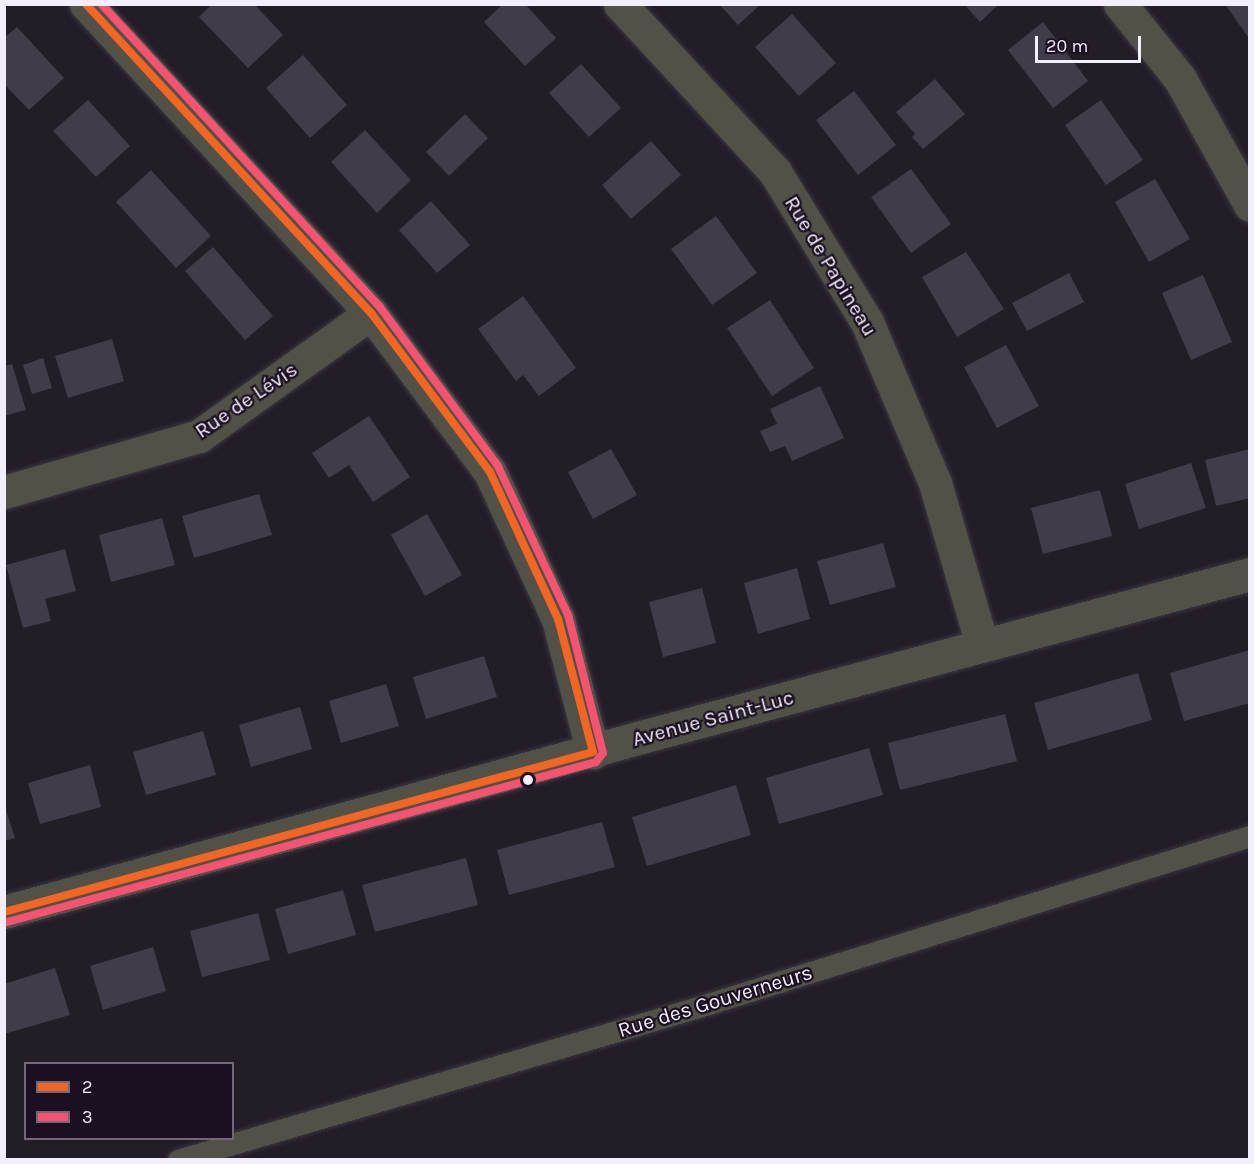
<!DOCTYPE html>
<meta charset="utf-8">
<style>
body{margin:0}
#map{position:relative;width:1254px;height:1164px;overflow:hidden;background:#231d28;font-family:Karla,sans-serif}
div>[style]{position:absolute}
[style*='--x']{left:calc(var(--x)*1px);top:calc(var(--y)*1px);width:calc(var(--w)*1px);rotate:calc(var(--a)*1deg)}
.building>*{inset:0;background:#403c4a}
.roads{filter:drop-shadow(0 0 2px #3c3740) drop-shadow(0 0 2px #3c3740)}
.lane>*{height:21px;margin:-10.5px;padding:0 10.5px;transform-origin:10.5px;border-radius:10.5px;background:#515147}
.street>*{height:33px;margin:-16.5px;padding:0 16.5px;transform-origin:16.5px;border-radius:16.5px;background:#515147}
.bus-1>*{height:8px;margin:-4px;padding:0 4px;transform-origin:4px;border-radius:4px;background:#f26522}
.bus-2>*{height:8px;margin:-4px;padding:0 4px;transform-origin:4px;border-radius:4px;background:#f65372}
.dots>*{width:16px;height:16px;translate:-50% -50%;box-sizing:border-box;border:3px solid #1b1022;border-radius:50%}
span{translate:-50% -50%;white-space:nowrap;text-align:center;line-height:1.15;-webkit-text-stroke:4.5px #1b1022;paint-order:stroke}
.street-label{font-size:21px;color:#f4edfb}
.frame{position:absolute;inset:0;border:6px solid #f4edfb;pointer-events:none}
.legend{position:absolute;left:24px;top:1062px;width:210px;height:78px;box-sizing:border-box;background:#1b1022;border:2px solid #726879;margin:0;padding:8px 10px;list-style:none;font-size:18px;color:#f4edfb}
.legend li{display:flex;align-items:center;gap:12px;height:30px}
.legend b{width:30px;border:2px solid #726879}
.scale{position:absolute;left:1035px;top:36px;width:106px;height:27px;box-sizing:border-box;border:3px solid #f4edfb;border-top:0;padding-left:8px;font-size:18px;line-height:21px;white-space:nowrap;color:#f4edfb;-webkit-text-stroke:4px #1b1022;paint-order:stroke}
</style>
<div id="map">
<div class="building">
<div style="clip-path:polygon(212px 4px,254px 4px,283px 35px,248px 68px,199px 17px)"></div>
<div style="clip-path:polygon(503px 4px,525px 4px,556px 38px,525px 66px,484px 22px)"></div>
<div style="clip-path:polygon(719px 4px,761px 4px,738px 25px)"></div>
<div style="clip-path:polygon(964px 4px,999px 4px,980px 22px)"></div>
<div style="clip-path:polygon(1225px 4px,1250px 4px,1250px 40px)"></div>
<div style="clip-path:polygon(792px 14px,836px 63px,799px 96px,755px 47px)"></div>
<div style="clip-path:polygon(1043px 22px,1088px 81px,1053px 108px,1008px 50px)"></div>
<div style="clip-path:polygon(17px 27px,64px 78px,29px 110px,4px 84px,4px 38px)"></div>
<div style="clip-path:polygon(303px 55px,347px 105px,310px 138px,266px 88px)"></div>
<div style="clip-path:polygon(581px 64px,621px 108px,589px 137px,549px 93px)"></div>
<div style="clip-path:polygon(935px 79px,965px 114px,923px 149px,912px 137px,915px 134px,896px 112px)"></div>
<div style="clip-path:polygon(854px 91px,896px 145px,858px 175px,816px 120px)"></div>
<div style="clip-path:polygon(88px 100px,130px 146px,96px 177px,53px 131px)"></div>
<div style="clip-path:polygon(1101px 100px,1143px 160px,1106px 185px,1065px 125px)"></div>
<div style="clip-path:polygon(465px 114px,488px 138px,449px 176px,426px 152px)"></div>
<div style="clip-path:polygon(365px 130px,411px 180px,377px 213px,331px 162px)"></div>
<div style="clip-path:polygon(651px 141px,681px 175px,631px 219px,602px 185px)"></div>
<div style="clip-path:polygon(911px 169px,951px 224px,911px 253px,871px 197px)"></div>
<div style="clip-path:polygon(151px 170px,211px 236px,176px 268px,116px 202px)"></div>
<div style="clip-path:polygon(1155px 179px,1190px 239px,1149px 262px,1115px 202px)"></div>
<div style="clip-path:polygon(431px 201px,470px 245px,437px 273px,399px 230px)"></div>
<div style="clip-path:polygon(716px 216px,757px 273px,712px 305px,671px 249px)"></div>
<div style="clip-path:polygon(213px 247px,273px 316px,245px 340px,185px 271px)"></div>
<div style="clip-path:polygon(966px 252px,1004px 309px,957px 337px,922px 277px)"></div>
<div style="clip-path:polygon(1069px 273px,1084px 302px,1027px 331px,1012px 303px)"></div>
<div style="clip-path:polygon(1203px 275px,1232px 342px,1191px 360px,1162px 293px)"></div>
<div style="clip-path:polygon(523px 296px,576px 368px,539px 396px,523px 375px,516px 381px,478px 329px)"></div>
<div style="clip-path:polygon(770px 300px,814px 368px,772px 396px,727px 328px)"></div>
<div style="clip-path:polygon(112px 339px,124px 381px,68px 398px,55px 356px)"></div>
<div style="clip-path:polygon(1006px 345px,1039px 406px,997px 428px,964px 367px)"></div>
<div style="clip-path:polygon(43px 358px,52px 388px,32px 394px,23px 365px)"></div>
<div style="clip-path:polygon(12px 364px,26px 410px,4px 416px,4px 366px)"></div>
<div style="clip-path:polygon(820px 386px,844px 438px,792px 461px,785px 446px,770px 452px,760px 431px,777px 424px,770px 409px)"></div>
<div style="clip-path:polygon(369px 416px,410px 477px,373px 502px,349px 465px,329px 478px,312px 453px)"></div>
<div style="clip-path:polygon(611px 449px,637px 495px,593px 519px,568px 472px)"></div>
<div style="clip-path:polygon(1250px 449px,1250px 498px,1216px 506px,1205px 460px)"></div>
<div style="clip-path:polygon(1191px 463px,1206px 508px,1139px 529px,1125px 484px)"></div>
<div style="clip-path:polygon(1100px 490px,1112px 536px,1043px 554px,1031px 508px)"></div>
<div style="clip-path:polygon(259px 494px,272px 535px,194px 558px,182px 516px)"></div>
<div style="clip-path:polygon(427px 514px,462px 575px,425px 596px,391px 535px)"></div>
<div style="clip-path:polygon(162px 518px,175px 565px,111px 582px,99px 535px)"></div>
<div style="clip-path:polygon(883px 543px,896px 587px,830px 605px,817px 561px)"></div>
<div style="clip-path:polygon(65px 549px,76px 591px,45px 599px,51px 621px,23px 628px,6px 565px)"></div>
<div style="clip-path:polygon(797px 568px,810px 619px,758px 634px,744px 583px)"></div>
<div style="clip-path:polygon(702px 588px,716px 643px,663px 657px,649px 602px)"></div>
<div style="clip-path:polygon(1250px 650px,1250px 703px,1184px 721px,1170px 673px)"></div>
<div style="clip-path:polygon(484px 656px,497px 697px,426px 719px,413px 677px)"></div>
<div style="clip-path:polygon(1138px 673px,1152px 720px,1048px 750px,1034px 703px)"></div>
<div style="clip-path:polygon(386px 684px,399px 726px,341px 743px,329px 701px)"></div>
<div style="clip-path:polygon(300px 707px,312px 749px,251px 767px,239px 725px)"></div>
<div style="clip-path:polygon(1005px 714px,1017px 761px,900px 790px,888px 743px)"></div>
<div style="clip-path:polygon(203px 731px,216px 775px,146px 795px,133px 752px)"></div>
<div style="clip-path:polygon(869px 748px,883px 795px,779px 824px,766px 778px)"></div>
<div style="clip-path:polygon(90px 765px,101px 807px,40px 824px,28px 783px)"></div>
<div style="clip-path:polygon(736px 785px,751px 835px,647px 866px,632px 817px)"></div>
<div style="clip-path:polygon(4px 804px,15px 838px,4px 841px)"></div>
<div style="clip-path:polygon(602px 822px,615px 867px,509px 895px,497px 850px)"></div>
<div style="clip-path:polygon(466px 858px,478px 905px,375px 932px,362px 885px)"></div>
<div style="clip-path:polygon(343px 890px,356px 935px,288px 954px,275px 909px)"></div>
<div style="clip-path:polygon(258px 913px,270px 960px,202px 977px,190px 931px)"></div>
<div style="clip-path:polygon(153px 947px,166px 991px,103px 1010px,90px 966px)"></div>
<div style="clip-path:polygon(55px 968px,70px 1015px,4px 1034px,4px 984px)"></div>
</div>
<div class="roads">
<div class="lane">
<div style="--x:178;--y:1160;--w:539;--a:-16.38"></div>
<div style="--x:695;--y:1008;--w:581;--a:-17.22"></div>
</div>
<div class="street">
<div style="--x:86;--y:4;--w:420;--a:47.3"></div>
<div style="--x:371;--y:313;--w:199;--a:53.2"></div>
<div style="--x:490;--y:472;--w:162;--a:65.2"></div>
<div style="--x:558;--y:619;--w:138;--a:75.3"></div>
<div style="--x:620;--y:4;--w:229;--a:47.3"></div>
<div style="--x:775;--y:172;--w:176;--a:58.5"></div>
<div style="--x:867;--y:322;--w:175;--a:67.1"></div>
<div style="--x:935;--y:483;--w:169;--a:73.8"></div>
<div style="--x:1120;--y:4;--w:96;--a:51.3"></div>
<div style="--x:1180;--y:79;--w:144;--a:60.9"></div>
<div style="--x:4;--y:492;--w:203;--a:-16"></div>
<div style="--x:199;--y:436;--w:211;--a:-35.6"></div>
<div style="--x:4;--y:912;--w:665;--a:-15.35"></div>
<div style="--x:645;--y:736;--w:626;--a:-14.99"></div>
</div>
</div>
<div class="bus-1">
<div style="--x:4;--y:912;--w:610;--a:-15.2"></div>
<div style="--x:593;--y:752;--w:138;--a:-104.7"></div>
<div style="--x:558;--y:619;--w:162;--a:-114.8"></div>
<div style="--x:490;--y:472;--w:199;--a:-126.8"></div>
<div style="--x:371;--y:313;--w:420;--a:-132.7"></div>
</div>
<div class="bus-2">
<div style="--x:7;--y:922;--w:610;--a:-15.2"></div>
<div style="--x:596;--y:762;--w:11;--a:-52"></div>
<div style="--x:603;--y:753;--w:142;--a:-104.2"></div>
<div style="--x:568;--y:615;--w:165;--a:-115.2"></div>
<div style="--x:498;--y:466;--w:199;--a:-126.6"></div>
<div style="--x:379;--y:306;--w:410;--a:-132.6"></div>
</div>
<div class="dots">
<div style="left:528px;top:780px;background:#f4edfb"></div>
</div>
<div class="street-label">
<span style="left:831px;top:266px;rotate:59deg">Rue de Papineau</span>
<span style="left:246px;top:400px;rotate:-34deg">Rue de Lévis</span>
<span style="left:713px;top:718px;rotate:-15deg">Avenue Saint-Luc</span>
<span style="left:715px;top:1001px;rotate:-17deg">Rue des Gouverneurs</span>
</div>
<div class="frame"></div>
<ul class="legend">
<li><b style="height:8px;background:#f26522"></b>2</li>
<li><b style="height:8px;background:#f65372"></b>3</li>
</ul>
<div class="scale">20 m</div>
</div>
